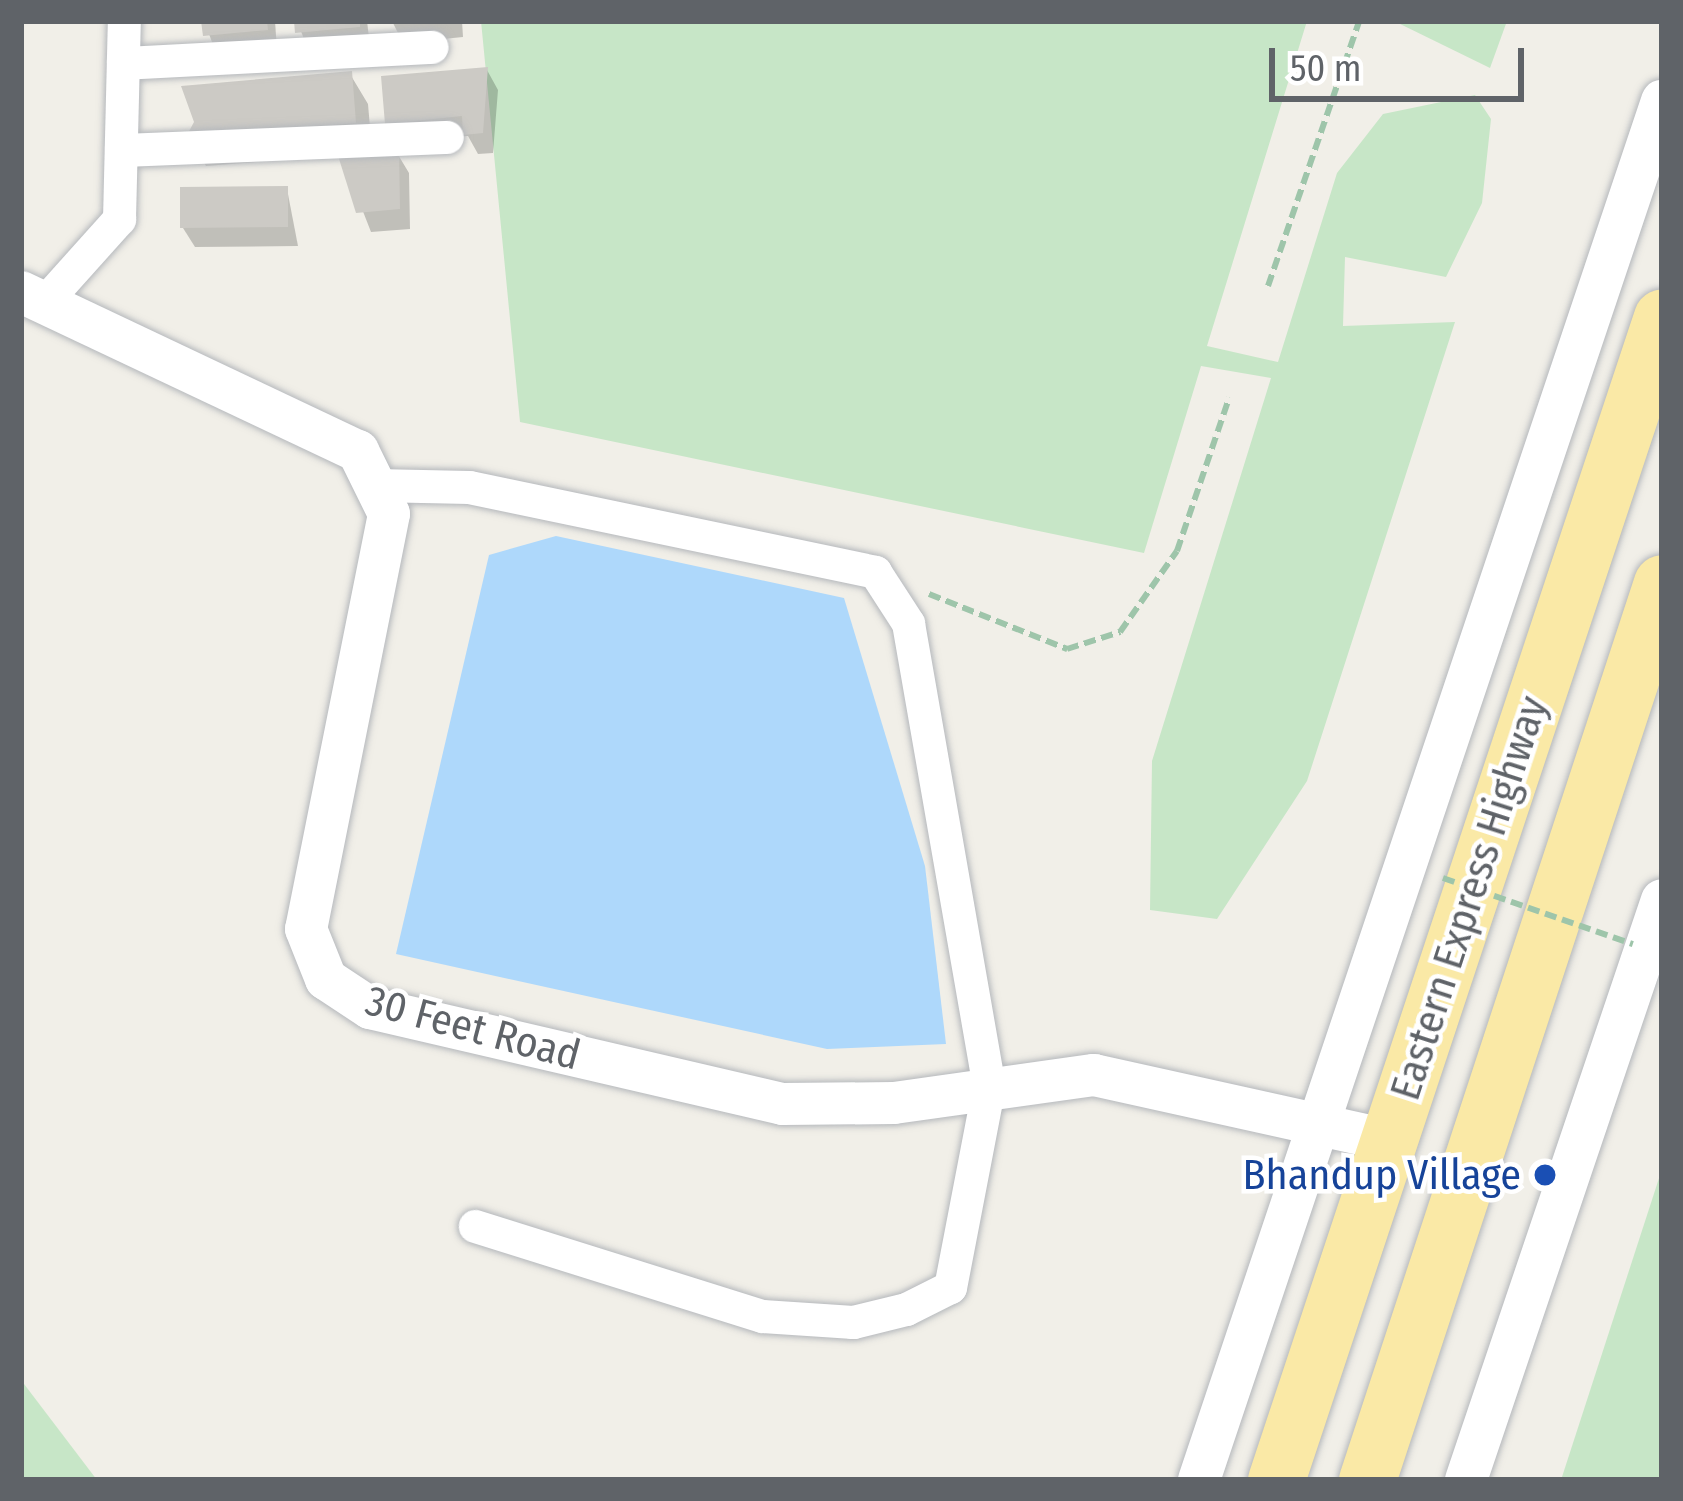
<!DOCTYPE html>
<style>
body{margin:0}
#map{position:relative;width:1683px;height:1501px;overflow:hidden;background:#f1efe8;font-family:"Fira Sans Condensed",sans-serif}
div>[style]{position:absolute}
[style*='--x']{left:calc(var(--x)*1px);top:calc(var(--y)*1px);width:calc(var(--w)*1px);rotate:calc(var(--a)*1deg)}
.green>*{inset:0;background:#c7e6c7}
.water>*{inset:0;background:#aed8fb}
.shadow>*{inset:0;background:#0003}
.building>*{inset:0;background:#cccac5}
.path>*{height:6px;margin-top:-3px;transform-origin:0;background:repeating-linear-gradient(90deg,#9ec5aa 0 12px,transparent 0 18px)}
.roads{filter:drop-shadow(0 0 3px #b5b8bc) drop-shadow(0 0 3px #b5b8bc)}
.minor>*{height:33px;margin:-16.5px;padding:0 16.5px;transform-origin:16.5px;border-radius:16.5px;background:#fff}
.tertiary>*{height:42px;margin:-21px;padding:0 21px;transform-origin:21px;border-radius:21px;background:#fff}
.trunk>*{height:57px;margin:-28.5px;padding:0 28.5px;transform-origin:28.5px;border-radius:28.5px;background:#fae9a6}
.path-bridge>*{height:6px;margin-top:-3px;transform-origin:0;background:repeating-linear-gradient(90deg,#9ec5aa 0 12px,transparent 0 18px)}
.dots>*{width:33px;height:33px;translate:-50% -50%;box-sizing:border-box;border:6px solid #fff;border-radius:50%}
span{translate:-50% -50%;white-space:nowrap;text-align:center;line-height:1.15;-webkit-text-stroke:9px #fff;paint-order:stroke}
.street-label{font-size:42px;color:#5f6368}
.transit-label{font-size:42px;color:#164399}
.right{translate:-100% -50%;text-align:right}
.frame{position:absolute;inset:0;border:24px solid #5f6368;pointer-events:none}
.scale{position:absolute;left:1269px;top:48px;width:255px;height:54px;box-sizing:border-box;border:6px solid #5f6368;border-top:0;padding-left:15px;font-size:36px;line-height:42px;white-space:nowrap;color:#5f6368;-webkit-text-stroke:9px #fff;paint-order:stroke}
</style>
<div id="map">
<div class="green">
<div style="clip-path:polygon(481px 21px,1307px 21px,1207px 346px,1278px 362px,1337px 173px,1383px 114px,1475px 95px,1491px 119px,1482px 203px,1446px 277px,1345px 257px,1343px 326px,1455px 322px,1307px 781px,1217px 919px,1150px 910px,1152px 761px,1271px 378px,1201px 366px,1144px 553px,520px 422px)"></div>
<div style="clip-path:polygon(1507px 21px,1490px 68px,1396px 22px,1396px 21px)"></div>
<div style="clip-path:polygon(1662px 1169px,1662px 1480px,1561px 1480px)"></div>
<div style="clip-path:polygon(21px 1380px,97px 1480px,21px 1480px)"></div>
</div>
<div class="water">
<div style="clip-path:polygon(556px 536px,844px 598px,925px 866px,946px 1044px,827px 1049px,396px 954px,489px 555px)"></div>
</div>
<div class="shadow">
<div style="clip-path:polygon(204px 21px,275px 21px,277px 50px,217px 55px)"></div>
<div style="clip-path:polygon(297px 21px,367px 21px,370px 46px,309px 52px)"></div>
<div style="clip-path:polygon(392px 21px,462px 21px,463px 37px,403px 43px)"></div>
<div style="clip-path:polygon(487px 70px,498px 90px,493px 153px,478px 154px,468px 136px,399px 142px,388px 123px)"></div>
<div style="clip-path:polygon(350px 74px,368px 104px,372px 151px,397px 153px,409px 173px,410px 229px,371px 232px,341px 155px,206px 166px,189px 137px)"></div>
<div style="clip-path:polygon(287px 189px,298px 246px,195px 247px,183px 228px)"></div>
</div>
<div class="building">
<div style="clip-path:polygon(201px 21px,267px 21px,268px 30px,203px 36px)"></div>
<div style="clip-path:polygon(294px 21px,360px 21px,360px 27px,295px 33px)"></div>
<div style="clip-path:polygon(488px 67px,483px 133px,463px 135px,462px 116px,385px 124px,381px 76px)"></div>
<div style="clip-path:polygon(352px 71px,356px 123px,186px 137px,194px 122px,181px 86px)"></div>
<div style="clip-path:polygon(335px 146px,399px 150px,400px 209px,356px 213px)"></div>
<div style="clip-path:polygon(288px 186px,288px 227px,180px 228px,180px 187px)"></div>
</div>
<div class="path">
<div style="--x:1268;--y:286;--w:280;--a:-71"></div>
<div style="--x:929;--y:594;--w:149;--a:21.7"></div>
<div style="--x:1067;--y:649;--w:56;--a:-17.8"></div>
<div style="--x:1120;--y:632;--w:99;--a:-54.9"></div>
<div style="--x:1177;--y:551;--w:162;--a:-71.2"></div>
</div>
<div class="roads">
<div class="minor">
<div style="--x:123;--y:63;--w:309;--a:-3"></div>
<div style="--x:121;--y:150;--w:326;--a:-2.3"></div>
<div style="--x:49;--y:297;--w:105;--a:-48.1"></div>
<div style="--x:119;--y:219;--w:198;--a:-88.6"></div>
<div style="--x:375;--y:485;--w:94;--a:1.2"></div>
<div style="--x:469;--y:487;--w:415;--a:11.8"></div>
<div style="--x:875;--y:572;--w:61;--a:57.1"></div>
<div style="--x:908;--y:623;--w:469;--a:80.1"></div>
<div style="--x:989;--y:1085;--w:206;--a:100.9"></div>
<div style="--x:950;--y:1287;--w:49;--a:153.4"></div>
<div style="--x:906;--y:1309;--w:55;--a:166.2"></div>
<div style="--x:853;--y:1322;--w:91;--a:-176.2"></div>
<div style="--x:762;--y:1316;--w:301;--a:-162.6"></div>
</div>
<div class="tertiary">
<div style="--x:21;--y:292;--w:373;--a:25.3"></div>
<div style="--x:358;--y:451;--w:70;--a:63.8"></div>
<div style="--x:389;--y:514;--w:423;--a:101.3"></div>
<div style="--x:306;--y:929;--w:54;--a:68.2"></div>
<div style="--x:326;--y:979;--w:53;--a:33.4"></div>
<div style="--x:370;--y:1008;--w:424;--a:13.1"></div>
<div style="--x:783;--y:1104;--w:111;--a:-0.5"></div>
<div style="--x:894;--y:1103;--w:202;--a:-8"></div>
<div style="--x:1094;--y:1075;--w:301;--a:12.5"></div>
<div style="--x:1199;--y:1480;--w:1455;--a:-71.44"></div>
<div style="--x:1466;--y:1480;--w:612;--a:-71.33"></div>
</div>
<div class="trunk">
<div style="--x:1276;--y:1480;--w:1225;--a:-71.64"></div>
<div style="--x:1367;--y:1480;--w:944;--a:-71.8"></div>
</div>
</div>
<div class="path-bridge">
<div style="--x:1443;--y:878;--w:201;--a:19.2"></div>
</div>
<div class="dots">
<div style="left:1545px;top:1175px;background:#1a4fb4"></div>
</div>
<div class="street-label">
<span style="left:1469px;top:898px;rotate:-72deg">Eastern Express Highway</span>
<span style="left:473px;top:1028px;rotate:15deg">30 Feet Road</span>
</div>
<div class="transit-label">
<span class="right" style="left:1521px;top:1175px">Bhandup Village</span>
</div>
<div class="frame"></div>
<div class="scale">50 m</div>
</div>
